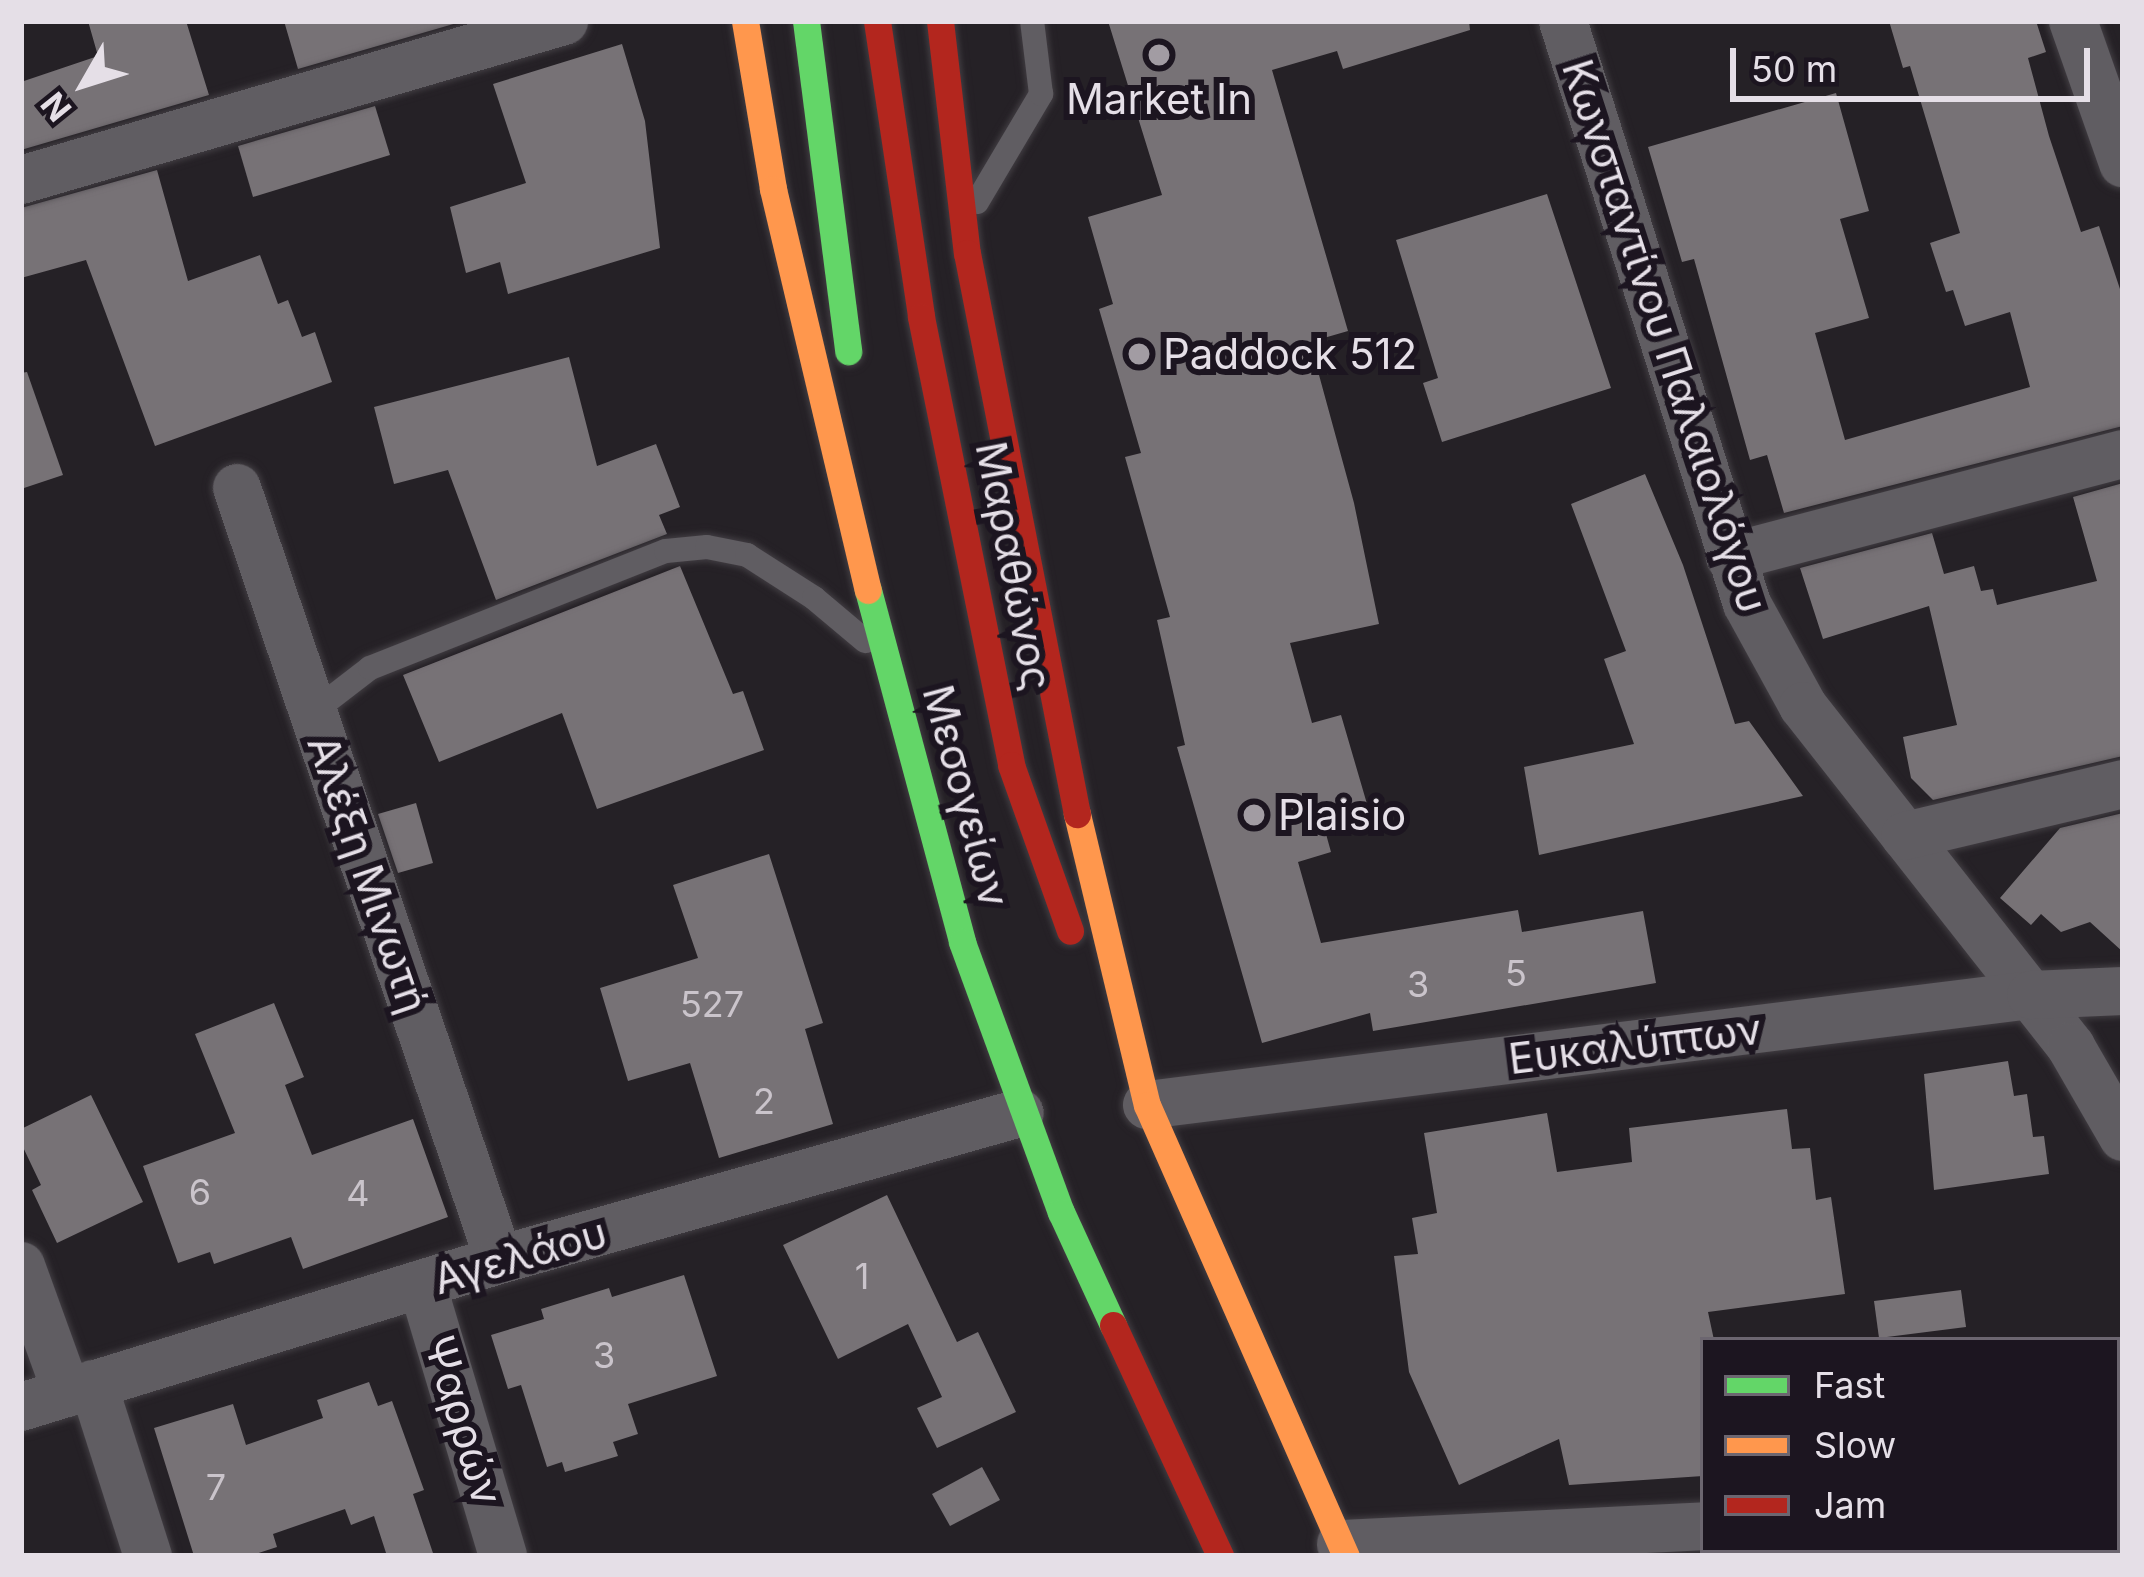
<!DOCTYPE html>
<meta charset="utf-8">
<style>
body{margin:0}
#map{position:relative;width:2144px;height:1577px;overflow:hidden;background:#252126;font-family:Inter,sans-serif}
div>[style]{position:absolute}
[style*='--x']{left:calc(var(--x)*1px);top:calc(var(--y)*1px);width:calc(var(--w)*1px);rotate:calc(var(--a)*1deg)}
.building>*{inset:0;background:#777276}
.roads{filter:drop-shadow(0 0 3px #413d42) drop-shadow(0 0 3px #413d42)}
.lane>*{height:24px;margin:-12px;padding:0 12px;transform-origin:12px;border-radius:12px;background:#605d62}
.street>*{height:48px;margin:-24px;padding:0 24px;transform-origin:24px;border-radius:24px;background:#605d62}
.fast>*{height:27px;margin:-13.5px;padding:0 13.5px;transform-origin:13.5px;border-radius:13.5px;background:#63d668}
.slow>*{height:27px;margin:-13.5px;padding:0 13.5px;transform-origin:13.5px;border-radius:13.5px;background:#ff974d}
.jam>*{height:27px;margin:-13.5px;padding:0 13.5px;transform-origin:13.5px;border-radius:13.5px;background:#b3261e}
.dots>*{width:33px;height:33px;translate:-50% -50%;box-sizing:border-box;border:6px solid #1c1520;border-radius:50%}
span{translate:-50% -50%;white-space:nowrap;text-align:center;line-height:1.15;-webkit-text-stroke:12px #1c1520;paint-order:stroke}
.number-label{font-size:36px;color:#cac4cb}
.number-label span{-webkit-text-stroke-width:0}
.poi-label{font-size:42px;color:#e5dfe7}
.left{translate:0 -50%;text-align:left}
.street-label{font-size:42px;color:#e5dfe7}
.frame{position:absolute;inset:0;border:24px solid #e5dfe7;pointer-events:none}
.legend{position:absolute;left:1700px;top:1337px;width:420px;height:216px;box-sizing:border-box;background:#1c1520;border:3px solid #6c6670;margin:0;padding:15px 21px;list-style:none;font-size:36px;color:#e5dfe7}
.legend li{display:flex;align-items:center;gap:24px;height:60px}
.legend b{width:60px;border:3px solid #6c6670}
.north{position:absolute;left:24px;top:24px;width:120px;height:120px;-webkit-text-stroke:9px #1c1520;paint-order:stroke;rotate:231deg;font-size:33px;font-weight:700;line-height:48px;text-align:center;color:#e5dfe7}
.north::after{content:'';display:block;margin:auto;width:42px;height:54px;background:#e5dfe7;clip-path:polygon(50% 0,100% 100%,50% 72%,0 100%)}
.scale{position:absolute;left:1730px;top:48px;width:360px;height:54px;box-sizing:border-box;border:6px solid #e5dfe7;border-top:0;padding-left:15px;font-size:36px;line-height:42px;white-space:nowrap;color:#e5dfe7;-webkit-text-stroke:9px #1c1520;paint-order:stroke}
</style>
<div id="map">
<div class="building">
<div style="clip-path:polygon(88px 21px,186px 21px,209px 95px,21px 150px,21px 82px,98px 56px)"></div>
<div style="clip-path:polygon(284px 21px,457px 21px,457px 23px,298px 69px)"></div>
<div style="clip-path:polygon(1108px 21px,1469px 21px,1470px 30px,1343px 69px,1337px 51px,1272px 70px,1348px 331px,1310px 342px,1354px 503px,1379px 624px,1290px 643px,1312px 723px,1341px 715px,1372px 821px,1326px 834px,1331px 852px,1298px 862px,1321px 943px,1518px 910px,1522px 932px,1643px 911px,1656px 983px,1373px 1031px,1370px 1013px,1262px 1043px,1177px 747px,1185px 745px,1157px 620px,1170px 617px,1125px 457px,1141px 453px,1099px 309px,1113px 304px,1088px 217px,1162px 195px)"></div>
<div style="clip-path:polygon(1889px 21px,2036px 21px,2046px 52px,2028px 58px,2049px 136px,2081px 232px,2099px 226px,2123px 298px,2123px 426px,1784px 513px,1767px 455px,1750px 460px,1694px 259px,1682px 262px,1648px 147px,1836px 93px,1869px 211px,1840px 219px,1869px 318px,1815px 333px,1845px 440px,2030px 387px,2010px 312px,1965px 326px,1953px 290px,1946px 292px,1930px 243px,1960px 233px,1910px 66px,1903px 68px)"></div>
<div style="clip-path:polygon(622px 44px,645px 121px,660px 248px,508px 294px,500px 262px,466px 273px,450px 207px,526px 183px,493px 84px)"></div>
<div style="clip-path:polygon(375px 106px,390px 155px,253px 197px,238px 146px)"></div>
<div style="clip-path:polygon(157px 170px,188px 281px,260px 255px,278px 304px,288px 300px,302px 337px,315px 332px,332px 382px,155px 446px,86px 260px,21px 278px,21px 208px)"></div>
<div style="clip-path:polygon(1547px 194px,1611px 388px,1442px 442px,1423px 383px,1438px 378px,1396px 240px)"></div>
<div style="clip-path:polygon(569px 357px,597px 466px,656px 444px,680px 507px,659px 515px,667px 534px,496px 600px,448px 470px,394px 484px,374px 407px)"></div>
<div style="clip-path:polygon(27px 372px,63px 475px,21px 489px,21px 373px)"></div>
<div style="clip-path:polygon(1645px 474px,1683px 565px,1735px 724px,1749px 721px,1803px 796px,1539px 855px,1524px 767px,1634px 744px,1604px 659px,1626px 651px,1571px 504px)"></div>
<div style="clip-path:polygon(2123px 483px,2123px 756px,1933px 800px,1911px 778px,1903px 737px,1957px 725px,1929px 606px,1823px 639px,1800px 568px,1932px 533px,1944px 574px,1974px 566px,1981px 591px,1993px 589px,1997px 605px,2097px 581px,2073px 497px)"></div>
<div style="clip-path:polygon(680px 566px,733px 694px,743px 691px,764px 750px,597px 809px,562px 713px,439px 762px,403px 675px)"></div>
<div style="clip-path:polygon(416px 803px,433px 863px,398px 873px,378px 814px)"></div>
<div style="clip-path:polygon(2123px 813px,2123px 952px,2090px 922px,2061px 932px,2041px 914px,2031px 925px,2000px 898px,2060px 828px)"></div>
<div style="clip-path:polygon(769px 854px,823px 1023px,805px 1029px,833px 1124px,719px 1158px,690px 1063px,628px 1081px,600px 988px,698px 958px,673px 885px)"></div>
<div style="clip-path:polygon(274px 1003px,304px 1077px,285px 1085px,312px 1155px,413px 1119px,448px 1217px,303px 1269px,291px 1237px,214px 1264px,210px 1252px,178px 1263px,143px 1166px,235px 1133px,195px 1034px)"></div>
<div style="clip-path:polygon(2008px 1061px,2014px 1096px,2027px 1094px,2033px 1137px,2044px 1136px,2049px 1174px,1934px 1190px,1924px 1074px)"></div>
<div style="clip-path:polygon(91px 1095px,143px 1202px,57px 1243px,32px 1190px,41px 1185px,21px 1143px,21px 1129px)"></div>
<div style="clip-path:polygon(1787px 1109px,1792px 1149px,1810px 1148px,1816px 1200px,1831px 1197px,1845px 1294px,1708px 1312px,1714px 1340px,1703px 1340px,1703px 1476px,1569px 1485px,1559px 1439px,1459px 1485px,1409px 1372px,1394px 1256px,1418px 1254px,1412px 1218px,1437px 1213px,1424px 1133px,1547px 1113px,1557px 1172px,1632px 1162px,1629px 1128px)"></div>
<div style="clip-path:polygon(887px 1195px,957px 1342px,978px 1332px,1016px 1412px,937px 1448px,917px 1408px,942px 1397px,908px 1324px,838px 1359px,783px 1245px)"></div>
<div style="clip-path:polygon(684px 1275px,717px 1376px,628px 1404px,638px 1434px,613px 1442px,618px 1456px,565px 1472px,562px 1462px,547px 1467px,521px 1385px,508px 1389px,491px 1335px,544px 1319px,541px 1309px,609px 1288px,612px 1297px)"></div>
<div style="clip-path:polygon(1961px 1290px,1966px 1327px,1879px 1338px,1874px 1301px)"></div>
<div style="clip-path:polygon(369px 1382px,378px 1406px,392px 1401px,424px 1490px,413px 1494px,434px 1556px,387px 1556px,374px 1516px,351px 1525px,345px 1509px,273px 1534px,277px 1547px,249px 1556px,194px 1556px,154px 1428px,233px 1404px,246px 1445px,323px 1418px,317px 1400px)"></div>
<div style="clip-path:polygon(982px 1467px,1000px 1500px,950px 1526px,932px 1494px)"></div>
</div>
<div class="roads">
<div class="lane">
<div style="--x:977;--y:202;--w:126;--a:-59.3"></div>
<div style="--x:1041;--y:94;--w:74;--a:-97"></div>
<div style="--x:313;--y:712;--w:72;--a:-37.7"></div>
<div style="--x:370;--y:668;--w:318;--a:-21.6"></div>
<div style="--x:666;--y:551;--w:41;--a:-5.6"></div>
<div style="--x:707;--y:547;--w:41;--a:11.3"></div>
<div style="--x:747;--y:555;--w:80;--a:32.7"></div>
<div style="--x:814;--y:598;--w:67;--a:40.1"></div>
</div>
<div class="street">
<div style="--x:1563;--y:21;--w:611;--a:72.48"></div>
<div style="--x:1747;--y:604;--w:116;--a:61.2"></div>
<div style="--x:1803;--y:706;--w:434;--a:51.8"></div>
<div style="--x:2071;--y:1047;--w:104;--a:60"></div>
<div style="--x:2073;--y:21;--w:151;--a:70.6"></div>
<div style="--x:21;--y:180;--w:566;--a:-16.32"></div>
<div style="--x:237;--y:488;--w:815;--a:71.25"></div>
<div style="--x:1730;--y:557;--w:406;--a:-14.7"></div>
<div style="--x:1905;--y:836;--w:224;--a:-13.4"></div>
<div style="--x:1147;--y:1105;--w:891;--a:-7.09"></div>
<div style="--x:2031;--y:995;--w:92;--a:-2.5"></div>
<div style="--x:21;--y:1266;--w:135;--a:70.1"></div>
<div style="--x:422;--y:1284;--w:284;--a:73.4"></div>
<div style="--x:93;--y:1384;--w:181;--a:72.3"></div>
<div style="--x:21;--y:1407;--w:500;--a:-17.09"></div>
<div style="--x:499;--y:1260;--w:541;--a:-15.76"></div>
<div style="--x:2117;--y:1506;--w:6;--a:0"></div>
<div style="--x:1341;--y:1544;--w:362;--a:-2.8"></div>
</div>
<div class="fast">
<div style="--x:806;--y:21;--w:333;--a:82.7"></div>
<div style="--x:868;--y:590;--w:364;--a:75"></div>
<div style="--x:962;--y:942;--w:288;--a:69.9"></div>
<div style="--x:1061;--y:1212;--w:124;--a:65.3"></div>
</div>
<div class="slow">
<div style="--x:745;--y:21;--w:170;--a:80.5"></div>
<div style="--x:773;--y:189;--w:412;--a:76.7"></div>
<div style="--x:1077;--y:814;--w:299;--a:76.5"></div>
<div style="--x:1147;--y:1105;--w:493;--a:66.2"></div>
</div>
<div class="jam">
<div style="--x:877;--y:21;--w:299;--a:81.5"></div>
<div style="--x:921;--y:317;--w:457;--a:78.6"></div>
<div style="--x:1011;--y:765;--w:176;--a:70.4"></div>
<div style="--x:940;--y:21;--w:234;--a:83.4"></div>
<div style="--x:967;--y:253;--w:572;--a:78.91"></div>
<div style="--x:1113;--y:1325;--w:255;--a:65.1"></div>
</div>
</div>
<div class="dots">
<div style="left:1159px;top:55px;background:#a29ca3"></div>
<div style="left:1139px;top:354px;background:#a29ca3"></div>
<div style="left:1254px;top:815px;background:#a29ca3"></div>
</div>
<div class="number-label">
<span style="left:1516px;top:974px">5</span>
<span style="left:1418px;top:985px">3</span>
<span style="left:712px;top:1005px">527</span>
<span style="left:764px;top:1102px">2</span>
<span style="left:200px;top:1193px">6</span>
<span style="left:358px;top:1194px">4</span>
<span style="left:862px;top:1277px">1</span>
<span style="left:604px;top:1356px">3</span>
<span style="left:216px;top:1488px">7</span>
</div>
<div class="poi-label">
<span style="left:1159px;top:99px">Market In</span>
<span class="left" style="left:1163px;top:354px">Paddock 512</span>
<span class="left" style="left:1278px;top:815px">Plaisio</span>
</div>
<div class="street-label">
<span style="left:1665px;top:336px;rotate:72deg">Κωνσταντίνου Παλαιολόγου</span>
<span style="left:1014px;top:566px;rotate:79deg">Μαραθώνος</span>
<span style="left:966px;top:796px;rotate:75deg">Μεσογείων</span>
<span style="left:368px;top:874px;rotate:71deg">Αλέξη Μινωτή</span>
<span style="left:1635px;top:1044px;rotate:-7deg">Ευκαλύπτων</span>
<span style="left:520px;top:1256px;rotate:-16deg">Αγελάου</span>
<span style="left:463px;top:1420px;rotate:73deg">Ψαρρών</span>
</div>
<div class="frame"></div>
<ul class="legend">
<li><b style="height:15px;background:#63d668"></b>Fast</li>
<li><b style="height:15px;background:#ff974d"></b>Slow</li>
<li><b style="height:15px;background:#b3261e"></b>Jam</li>
</ul>
<div class="north">N</div>
<div class="scale">50 m</div>
</div>
